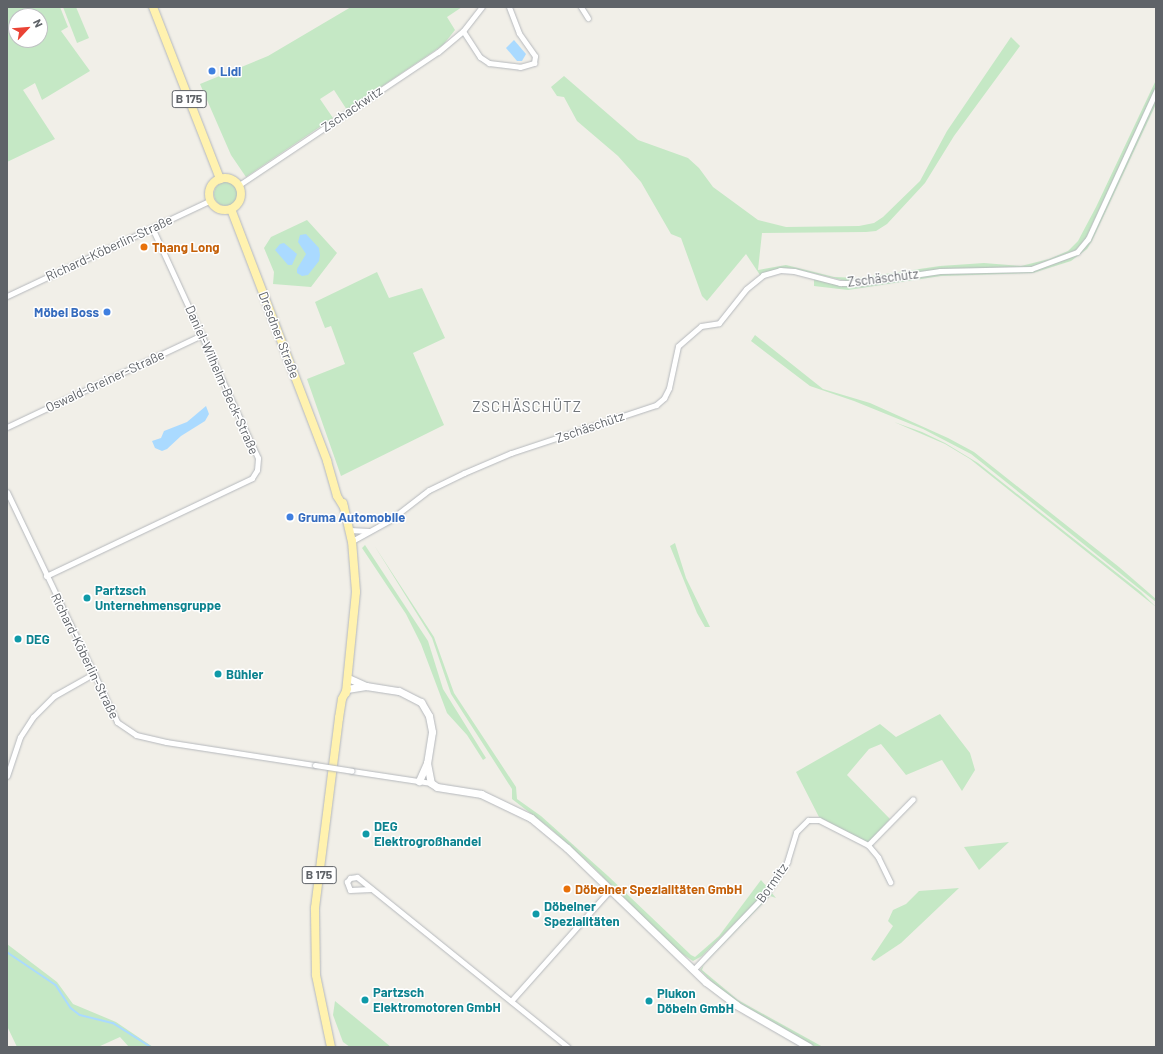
<!DOCTYPE html>
<meta charset="utf-8">
<style>
body{margin:0}
#map{position:relative;width:1163px;height:1054px;overflow:hidden;background:#f1efe8;font-family:Barlow,sans-serif}
div>[style]{position:absolute}
[style*='--x']{left:calc(var(--x)*1px);top:calc(var(--y)*1px);width:calc(var(--w)*1px);rotate:calc(var(--a)*1deg)}
.green>*{inset:0;background:#c5e8c5}
.round{border-radius:50%}
.water>*{inset:0;background:#aadaff}
.stream>*{height:1.5px;margin:-0.75px;padding:0 0.75px;transform-origin:0.75px;border-radius:0.75px;background:#aadaff}
.roads{filter:drop-shadow(0 0 1px #b5b8bc) drop-shadow(0 0 1px #b5b8bc)}
.street>*{height:5px;margin:-2.5px;padding:0 2.5px;transform-origin:2.5px;border-radius:2.5px;background:#fff}
.secondary>*{height:7px;margin:-3.5px;padding:0 3.5px;transform-origin:3.5px;border-radius:3.5px;background:#fff}
.primary>*{height:8px;margin:-4px;padding:0 4px;transform-origin:4px;border-radius:4px;background:#fff2af}
.primary>.ring{margin:-4px;padding:0;box-sizing:content-box;background:none;border:8px solid #fff2af;border-radius:50%}
.bridges{filter:drop-shadow(0 0 1px #b5b8bc) drop-shadow(0 0 1px #b5b8bc)}
.street-bridge>*{height:5px;margin:-2.5px;padding:0 2.5px;transform-origin:2.5px;border-radius:2.5px;background:#fff}
.dots>*{width:11px;height:11px;translate:-50% -50%;box-sizing:border-box;border:2px solid #fff;border-radius:50%}
span{translate:-50% -50%;white-space:nowrap;text-align:center;line-height:1.15;-webkit-text-stroke:3px #fff;paint-order:stroke}
.shield-label span{padding:1px 3px;background:#fff;border:1px solid;border-radius:3px;-webkit-text-stroke-width:0}
.shield-label{font-size:12px;color:#5f6368;font-weight:700}
.shop-label{font-size:13px;color:#366cbe;font-weight:700}
.left{translate:0 -50%;text-align:left}
.right{translate:-100% -50%;text-align:right}
.street-label{font-size:13px;color:#5f6368}
.food-label{font-size:13px;color:#c56008;font-weight:700}
.culture-label{font-size:13px;color:#0d838f;font-weight:700}
.quarter-label{font-size:15px;color:#70757a;letter-spacing:1px}
.frame{position:absolute;inset:0;border:8px solid #5f6368;pointer-events:none}
.north{position:absolute;left:8px;top:8px;width:40px;height:40px;box-sizing:border-box;background:#fff;border:1px solid #bfc1c3;border-radius:50%;rotate:64deg;font-size:11px;font-weight:700;line-height:16px;text-align:center;color:#5f6368}
.north::after{content:'';display:block;margin:auto;width:14px;height:18px;background:#ea4335;clip-path:polygon(50% 0,100% 100%,50% 72%,0 100%)}
</style>
<div id="map">
<div class="green">
<div style="clip-path:polygon(evenodd,7px 7px,60px 7px,68px 27px,61px 31px,90px 71px,42px 100px,35px 83px,23px 90px,55px 139px,7px 162px,7px 7px,16px 16px,40px 16px,40px 40px,16px 40px,16px 16px)"></div>
<div style="clip-path:polygon(63px 7px,76px 7px,89px 38px,77px 43px)"></div>
<div style="clip-path:polygon(351px 7px,462px 7px,447px 17px,455px 30px,443px 45px,347px 110px,334px 90px,320px 99px,333px 118px,246px 177px,231px 155px,200px 84px,268px 56px)"></div>
<div style="clip-path:polygon(1011px 37px,1020px 46px,954px 136px,925px 183px,887px 224px,876px 231px,866px 232px,762px 233px,758px 270px,786px 265px,834px 277px,858px 278px,940px 266px,984px 263px,1021px 266px,1049px 259px,1068px 251px,1078px 241px,1096px 207px,1156px 80px,1156px 87px,1086px 238px,1076px 250px,1031px 267px,985px 268px,846px 281px,795px 269px,760px 275px,746px 254px,707px 301px,702px 296px,681px 238px,671px 234px,641px 182px,618px 156px,577px 121px,564px 97px,557px 96px,551px 87px,564px 76px,638px 140px,688px 158px,699px 168px,713px 187px,758px 220px,786px 227px,859px 226px,874px 223px,883px 217px,920px 181px,947px 131px)"></div>
<div style="clip-path:polygon(1156px 97px,1156px 104px,1092px 241px,1087px 249px,1071px 261px,1033px 273px,941px 276px,848px 290px,814px 286px,814px 279px,847px 286px,941px 273px,1032px 271px,1070px 258px,1082px 250px,1090px 240px)"></div>
<div class="round" style="left:214px;top:182px;width:24px;height:24px"></div>
<div style="clip-path:polygon(307px 220px,337px 253px,311px 287px,273px 284px,274px 272px,264px 248px,271px 237px)"></div>
<div style="clip-path:polygon(377px 272px,389px 298px,422px 288px,445px 338px,413px 353px,444px 425px,341px 476px,307px 379px,345px 364px,331px 326px,325px 328px,315px 302px)"></div>
<div style="clip-path:polygon(755px 335px,823px 389px,870px 403px,948px 438px,974px 452px,1119px 567px,1156px 599px,1156px 602px,971px 454px,923px 429px,854px 401px,810px 386px,751px 341px)"></div>
<div style="clip-path:polygon(894px 422px,922px 432px,945px 443px,978px 463px,1141px 592px,1156px 607px,970px 459px,945px 444px)"></div>
<div style="clip-path:polygon(675px 543px,686px 578px,710px 627px,705px 627px,697px 613px,670px 546px)"></div>
<div style="clip-path:polygon(365px 545px,428px 641px,443px 689px,486px 758px,483px 760px,467px 735px,447px 713px,421px 644px,406px 614px,362px 548px)"></div>
<div style="clip-path:polygon(374px 545px,434px 637px,454px 693px,516px 787px,517px 799px,541px 816px,608px 876px,691px 955px,695px 957px,719px 936px,761px 880px,769px 889px,702px 956px,693px 961px,675px 949px,591px 865px,551px 829px,512px 799px,512px 789px,451px 694px,432px 638px)"></div>
<div style="clip-path:polygon(940px 714px,970px 753px,975px 770px,962px 791px,942px 760px,906px 775px,881px 744px,869px 749px,847px 775px,890px 819px,867px 844px,819px 817px,796px 772px,880px 724px,896px 737px)"></div>
<div style="clip-path:polygon(1009px 842px,979px 870px,964px 847px)"></div>
<div style="clip-path:polygon(959px 888px,901px 943px,874px 961px,871px 959px,893px 926px,888px 921px,893px 910px,906px 904px,919px 891px)"></div>
<div style="clip-path:polygon(771px 892px,776px 898px,770px 896px,714px 953px,704px 964px,702px 970px,738px 1000px,823px 1047px,815px 1047px,737px 1002px,719px 989px,700px 970px,713px 952px)"></div>
<div style="clip-path:polygon(7px 944px,57px 982px,73px 1004px,116px 1022px,153px 1047px,129px 1047px,120px 1037px,98px 1047px,17px 1047px,7px 1026px)"></div>
<div style="clip-path:polygon(335px 1001px,391px 1047px,350px 1047px,343px 1042px,333px 1015px)"></div>
</div>
<div class="water">
<div style="clip-path:polygon(514px 40px,526px 54px,522px 61px,517px 61px,506px 48px)"></div>
<div style="clip-path:polygon(306px 234px,319px 248px,320px 255px,319px 261px,308px 275px,302px 276px,297px 273px,297px 269px,306px 254px,298px 242px,300px 235px)"></div>
<div style="clip-path:polygon(284px 243px,297px 254px,292px 265px,288px 265px,275px 250px,280px 244px)"></div>
<div style="clip-path:polygon(206px 406px,209px 414px,205px 421px,181px 436px,167px 449px,162px 451px,155px 448px,152px 441px,161px 438px,164px 431px,187px 422px)"></div>
</div>
<div class="stream">
<div style="--x:7;--y:952;--w:59;--a:34"></div>
<div style="--x:56;--y:985;--w:27;--a:57"></div>
<div style="--x:71;--y:1008;--w:11;--a:38"></div>
<div style="--x:80;--y:1015;--w:34;--a:14"></div>
<div style="--x:113;--y:1023;--w:45;--a:32.3"></div>
</div>
<div class="roads">
<div class="street">
<div style="--x:581;--y:7;--w:13;--a:58"></div>
<div style="--x:463;--y:31;--w:31;--a:57"></div>
<div style="--x:480;--y:57;--w:11;--a:34"></div>
<div style="--x:489;--y:63;--w:31;--a:7"></div>
<div style="--x:520;--y:67;--w:15;--a:-16"></div>
<div style="--x:534;--y:63;--w:7;--a:-82"></div>
<div style="--x:535;--y:56;--w:28;--a:-125"></div>
<div style="--x:519;--y:33;--w:28;--a:-111"></div>
<div style="--x:239;--y:185;--w:239;--a:-33.8"></div>
<div style="--x:438;--y:52;--w:33;--a:-40"></div>
<div style="--x:463;--y:31;--w:31;--a:-52"></div>
<div style="--x:7;--y:296;--w:225;--a:-25.2"></div>
<div style="--x:7;--y:427;--w:216;--a:-25.3"></div>
<div style="--x:7;--y:492;--w:255;--a:64.4"></div>
<div style="--x:117;--y:722;--w:23;--a:34"></div>
<div style="--x:136;--y:735;--w:31;--a:13"></div>
<div style="--x:166;--y:742;--w:151;--a:8.8"></div>
<div style="--x:350;--y:530;--w:19;--a:3"></div>
<div style="--x:352;--y:541;--w:43;--a:-28.9"></div>
<div style="--x:390;--y:520;--w:49;--a:-37.6"></div>
<div style="--x:429;--y:490;--w:39;--a:-26"></div>
<div style="--x:464;--y:473;--w:51;--a:-23.1"></div>
<div style="--x:511;--y:453;--w:153;--a:-18.3"></div>
<div style="--x:656;--y:405;--w:11;--a:-41"></div>
<div style="--x:664;--y:398;--w:11;--a:-63"></div>
<div style="--x:669;--y:388;--w:43;--a:-77.9"></div>
<div style="--x:678;--y:346;--w:30;--a:-41"></div>
<div style="--x:701;--y:326;--w:18;--a:-9"></div>
<div style="--x:719;--y:323;--w:43;--a:-51.5"></div>
<div style="--x:746;--y:289;--w:22;--a:-39"></div>
<div style="--x:763;--y:275;--w:18;--a:-16"></div>
<div style="--x:780;--y:270;--w:14;--a:4"></div>
<div style="--x:794;--y:271;--w:48;--a:14.6"></div>
<div style="--x:840;--y:283;--w:19;--a:0"></div>
<div style="--x:859;--y:283;--w:82;--a:-8.4"></div>
<div style="--x:940;--y:271;--w:91;--a:-1.3"></div>
<div style="--x:1031;--y:269;--w:49;--a:-20.3"></div>
<div style="--x:1077;--y:252;--w:17;--a:-50"></div>
<div style="--x:1088;--y:239;--w:163;--a:-65.3"></div>
<div style="--x:46;--y:576;--w:228;--a:-25.4"></div>
<div style="--x:252;--y:478;--w:9;--a:-58"></div>
<div style="--x:257;--y:470;--w:12;--a:-85"></div>
<div style="--x:258;--y:458;--w:253;--a:-114.7"></div>
<div style="--x:352;--y:771;--w:80;--a:8.6"></div>
<div style="--x:7;--y:776;--w:41;--a:-71.6"></div>
<div style="--x:20;--y:737;--w:24;--a:-57"></div>
<div style="--x:33;--y:717;--w:30;--a:-45"></div>
<div style="--x:54;--y:696;--w:45;--a:-29.4"></div>
<div style="--x:868;--y:845;--w:64;--a:-45.6"></div>
<div style="--x:371;--y:889;--w:21;--a:177"></div>
<div style="--x:350;--y:890;--w:9;--a:-111"></div>
<div style="--x:347;--y:882;--w:5;--a:-53"></div>
<div style="--x:350;--y:878;--w:7;--a:-8"></div>
<div style="--x:357;--y:877;--w:271;--a:38.9"></div>
<div style="--x:693;--y:970;--w:104;--a:-46.2"></div>
<div style="--x:765;--y:895;--w:40;--a:-56"></div>
<div style="--x:787;--y:862;--w:31;--a:-73"></div>
<div style="--x:796;--y:832;--w:17;--a:-45"></div>
<div style="--x:808;--y:820;--w:11;--a:0"></div>
<div style="--x:819;--y:820;--w:55;--a:27"></div>
<div style="--x:868;--y:845;--w:16;--a:50"></div>
<div style="--x:878;--y:857;--w:28;--a:64"></div>
<div style="--x:511;--y:1001;--w:149;--a:-48.3"></div>
</div>
<div class="secondary">
<div style="--x:348;--y:678;--w:20;--a:24"></div>
<div style="--x:347;--y:689;--w:19;--a:-9"></div>
<div style="--x:366;--y:686;--w:33;--a:9"></div>
<div style="--x:399;--y:691;--w:25;--a:27"></div>
<div style="--x:421;--y:702;--w:16;--a:60"></div>
<div style="--x:429;--y:716;--w:16;--a:79"></div>
<div style="--x:432;--y:732;--w:31;--a:99"></div>
<div style="--x:427;--y:763;--w:20;--a:114"></div>
<div style="--x:427;--y:763;--w:20;--a:79"></div>
<div style="--x:431;--y:783;--w:7;--a:34"></div>
<div style="--x:437;--y:787;--w:45;--a:9"></div>
<div style="--x:481;--y:794;--w:55;--a:25.6"></div>
<div style="--x:531;--y:818;--w:47;--a:39.8"></div>
<div style="--x:567;--y:848;--w:193;--a:44"></div>
<div style="--x:706;--y:982;--w:38;--a:37"></div>
<div style="--x:736;--y:1005;--w:84;--a:29.9"></div>
</div>
<div class="primary">
<div style="--x:153;--y:7;--w:185;--a:68.7"></div>
<div class="ring" style="left:209px;top:178px;width:24px;height:24px"></div>
<div style="--x:231;--y:209;--w:270;--a:69.1"></div>
<div style="--x:327;--y:461;--w:36;--a:74"></div>
<div style="--x:337;--y:496;--w:13;--a:58"></div>
<div style="--x:343;--y:503;--w:39;--a:77"></div>
<div style="--x:352;--y:541;--w:51;--a:85.5"></div>
<div style="--x:356;--y:592;--w:101;--a:95.7"></div>
<div style="--x:331;--y:1047;--w:74;--a:-101.8"></div>
<div style="--x:316;--y:975;--w:67;--a:-90.9"></div>
<div style="--x:315;--y:908;--w:192;--a:-82.8"></div>
<div style="--x:339;--y:718;--w:19;--a:-81"></div>
<div style="--x:342;--y:699;--w:11;--a:-63"></div>
</div>
</div>
<div class="bridges">
<div class="street-bridge">
<div style="--x:315;--y:765;--w:37;--a:9"></div>
</div>
</div>
<div class="dots">
<div style="left:212px;top:71px;background:#3f7fe0"></div>
<div style="left:144px;top:247px;background:#e8710a"></div>
<div style="left:107px;top:312px;background:#3f7fe0"></div>
<div style="left:290px;top:517px;background:#3f7fe0"></div>
<div style="left:87px;top:598px;background:#0f9aa8"></div>
<div style="left:18px;top:639px;background:#0f9aa8"></div>
<div style="left:218px;top:674px;background:#0f9aa8"></div>
<div style="left:366px;top:834px;background:#0f9aa8"></div>
<div style="left:567px;top:889px;background:#e8710a"></div>
<div style="left:536px;top:914px;background:#0f9aa8"></div>
<div style="left:365px;top:1000px;background:#0f9aa8"></div>
<div style="left:649px;top:1001px;background:#0f9aa8"></div>
</div>
<div class="shield-label">
<span style="left:189px;top:99px">B 175</span>
<span style="left:319px;top:875px">B 175</span>
</div>
<div class="shop-label">
<span class="left" style="left:220px;top:71px">Lidl</span>
<span class="right" style="left:99px;top:312px">Möbel Boss</span>
<span class="left" style="left:298px;top:517px">Gruma Automobile</span>
</div>
<div class="street-label">
<span style="left:352px;top:109px;rotate:-34deg">Zschackwitz</span>
<span style="left:109px;top:248px;rotate:-25deg">Richard-Köberlin-Straße</span>
<span style="left:883px;top:278px;rotate:-7deg">Zschäschütz</span>
<span style="left:279px;top:335px;rotate:69deg">Dresdner Straße</span>
<span style="left:222px;top:380px;rotate:66deg">Daniel-Wilhelm-Beck-Straße</span>
<span style="left:105px;top:381px;rotate:-25deg">Oswald-Greiner-Straße</span>
<span style="left:590px;top:427px;rotate:-19deg">Zschäschütz</span>
<span style="left:85px;top:656px;rotate:64deg">Richard-Köberlin-Straße</span>
<span style="left:772px;top:883px;rotate:-55deg">Bormitz</span>
</div>
<div class="food-label">
<span class="left" style="left:152px;top:247px">Thang Long</span>
<span class="left" style="left:575px;top:889px">Döbelner Spezialitäten GmbH</span>
</div>
<div class="culture-label">
<span class="left" style="left:95px;top:598px">Partzsch<br>Unternehmensgruppe</span>
<span class="left" style="left:26px;top:639px">DEG</span>
<span class="left" style="left:226px;top:674px">Bühler</span>
<span class="left" style="left:374px;top:834px">DEG<br>Elektrogroßhandel</span>
<span class="left" style="left:544px;top:914px">Döbelner<br>Spezialitäten</span>
<span class="left" style="left:373px;top:1000px">Partzsch<br>Elektromotoren GmbH</span>
<span class="left" style="left:657px;top:1001px">Plukon<br>Döbeln GmbH</span>
</div>
<div class="quarter-label">
<span style="left:527px;top:407px">ZSCHÄSCHÜTZ</span>
</div>
<div class="frame"></div>
<div class="north">N</div>
</div>
